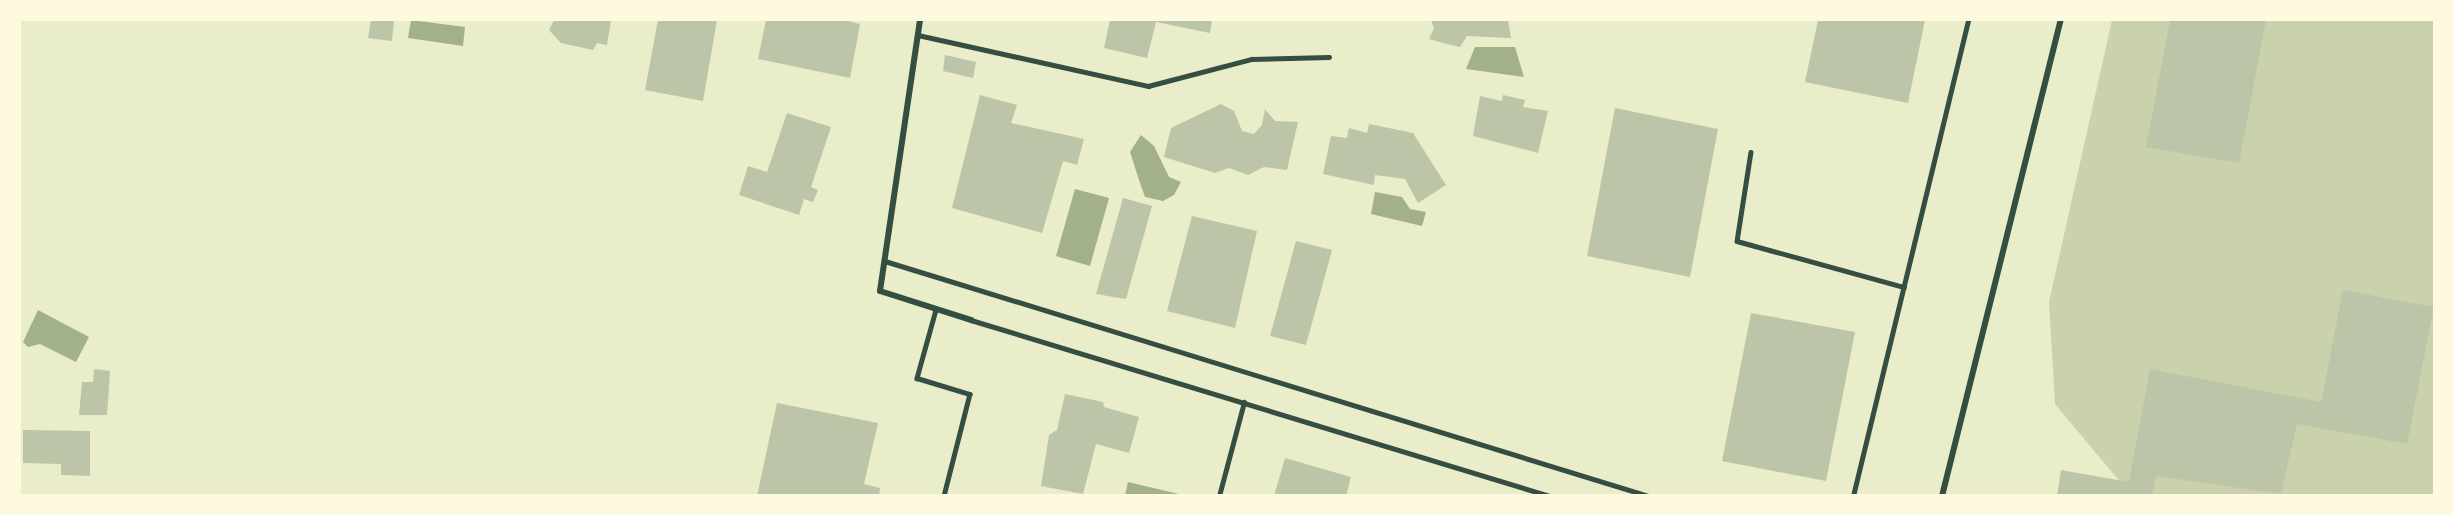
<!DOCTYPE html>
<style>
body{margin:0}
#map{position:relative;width:2454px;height:515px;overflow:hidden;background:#e9edc9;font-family:"Playfair Display",serif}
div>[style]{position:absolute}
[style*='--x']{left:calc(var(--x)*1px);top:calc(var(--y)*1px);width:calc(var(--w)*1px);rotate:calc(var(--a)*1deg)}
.green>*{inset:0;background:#cad2ad}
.water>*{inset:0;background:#a3b18a}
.building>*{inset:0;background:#bcc5a7}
.service>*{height:4.5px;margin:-2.25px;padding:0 2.25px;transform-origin:2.25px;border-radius:2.25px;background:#344e41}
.minor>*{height:6px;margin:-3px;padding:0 3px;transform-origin:3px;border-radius:3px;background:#344e41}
span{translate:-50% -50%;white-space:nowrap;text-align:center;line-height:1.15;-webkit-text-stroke:4.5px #fefae0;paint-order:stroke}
.frame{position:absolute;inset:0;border:21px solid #fefae0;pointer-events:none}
</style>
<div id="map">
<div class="green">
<div style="clip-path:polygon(2112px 20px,2434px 20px,2434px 495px,2131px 495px,2055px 404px,2049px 302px)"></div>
</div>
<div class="water">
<div style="clip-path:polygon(411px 20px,465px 27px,463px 46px,408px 38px)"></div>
<div style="clip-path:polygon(1475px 47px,1515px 47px,1524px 77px,1466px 69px)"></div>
<div style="clip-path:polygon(1141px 135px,1154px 146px,1169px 177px,1181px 182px,1174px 195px,1163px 201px,1145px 197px,1139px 180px,1130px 152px)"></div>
<div style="clip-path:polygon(1075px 189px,1109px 198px,1090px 266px,1056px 256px)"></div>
<div style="clip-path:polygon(1375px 192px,1402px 197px,1410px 209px,1426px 212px,1422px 226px,1371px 214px)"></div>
<div style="clip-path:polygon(38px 310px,89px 337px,76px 362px,40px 344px,28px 347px,23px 342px)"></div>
<div style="clip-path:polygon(1128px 482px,1179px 494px,1125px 495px)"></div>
</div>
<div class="building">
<div style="clip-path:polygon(371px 20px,394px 20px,392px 41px,368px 38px)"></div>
<div style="clip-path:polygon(554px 20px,611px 20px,607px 45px,597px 43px,593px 50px,561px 43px,549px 30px)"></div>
<div style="clip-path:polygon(658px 20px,717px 20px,703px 101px,645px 90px)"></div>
<div style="clip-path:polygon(766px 20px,843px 20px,860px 24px,850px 78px,758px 59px)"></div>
<div style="clip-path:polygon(1110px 20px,1212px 20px,1210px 33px,1156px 22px,1147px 58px,1104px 48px)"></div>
<div style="clip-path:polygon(1431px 20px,1508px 20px,1511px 38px,1467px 36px,1460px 47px,1447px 44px,1429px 39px,1434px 28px)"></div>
<div style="clip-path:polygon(1818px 20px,1925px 20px,1908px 103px,1805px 82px)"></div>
<div style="clip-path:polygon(2170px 20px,2266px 20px,2239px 163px,2146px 147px)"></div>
<div style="clip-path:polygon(945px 55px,976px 62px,973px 78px,943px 71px)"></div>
<div style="clip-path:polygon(980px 95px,1017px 105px,1011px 123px,1084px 139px,1077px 165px,1063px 161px,1042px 233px,952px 208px)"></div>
<div style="clip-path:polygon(1503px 95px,1525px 100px,1523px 107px,1548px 111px,1538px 153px,1473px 136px,1480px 96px,1502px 101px)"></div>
<div style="clip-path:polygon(1221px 104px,1234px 111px,1242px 131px,1254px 134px,1262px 125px,1265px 109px,1275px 121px,1298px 122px,1287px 170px,1264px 167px,1248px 175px,1229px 168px,1215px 173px,1164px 157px,1171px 128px)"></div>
<div style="clip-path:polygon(1615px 108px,1718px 129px,1690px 277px,1587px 256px)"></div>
<div style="clip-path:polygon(787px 113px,831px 127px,811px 187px,818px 190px,813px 202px,804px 199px,799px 215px,739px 195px,748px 166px,767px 172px)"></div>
<div style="clip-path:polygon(1369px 124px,1413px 133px,1446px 185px,1418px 203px,1405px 179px,1375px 175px,1374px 185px,1323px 174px,1331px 136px,1347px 138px,1349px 128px,1367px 133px)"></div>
<div style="clip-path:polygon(1123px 198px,1152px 206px,1126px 299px,1096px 294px)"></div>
<div style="clip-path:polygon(1192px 216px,1257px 231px,1235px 328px,1167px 311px)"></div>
<div style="clip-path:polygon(1296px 241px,1332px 250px,1306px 345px,1270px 336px)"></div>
<div style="clip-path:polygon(2343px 290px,2434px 307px,2407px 444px,2297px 424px,2281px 494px,2156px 476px,2152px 496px,2057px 496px,2061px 470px,2129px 482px,2150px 369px,2321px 402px)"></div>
<div style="clip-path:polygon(1751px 313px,1855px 332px,1826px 481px,1722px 461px)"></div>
<div style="clip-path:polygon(94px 369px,110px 371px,107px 415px,79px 415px,82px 382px,93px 382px)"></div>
<div style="clip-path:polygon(1065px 394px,1103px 402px,1104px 407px,1139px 417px,1129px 453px,1096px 444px,1083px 494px,1041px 486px,1049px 435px,1057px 430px)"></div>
<div style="clip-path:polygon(777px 403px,878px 423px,864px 484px,880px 488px,879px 496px,757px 496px)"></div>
<div style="clip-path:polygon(23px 430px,90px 431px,90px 476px,61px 475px,61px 464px,23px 463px)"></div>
<div style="clip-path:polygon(1285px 458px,1351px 477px,1346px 496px,1274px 496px)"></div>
</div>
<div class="service">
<div style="--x:918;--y:35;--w:236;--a:12.5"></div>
<div style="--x:1148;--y:86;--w:107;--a:-14.6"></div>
<div style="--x:1252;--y:59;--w:77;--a:-1.5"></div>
<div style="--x:1751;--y:152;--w:90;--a:98.9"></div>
<div style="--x:1737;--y:241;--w:173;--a:15.4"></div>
<div style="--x:885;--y:261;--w:799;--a:17.1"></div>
<div style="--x:936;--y:310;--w:71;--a:105.6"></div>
<div style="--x:917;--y:378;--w:55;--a:16.8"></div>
<div style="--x:970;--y:394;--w:105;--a:104.3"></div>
<div style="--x:971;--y:320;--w:605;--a:16.91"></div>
<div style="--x:1219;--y:496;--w:97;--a:-75.1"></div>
<div style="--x:1853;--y:496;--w:490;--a:-76.4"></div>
</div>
<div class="minor">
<div style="--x:920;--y:20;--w:274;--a:98.4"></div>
<div style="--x:880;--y:291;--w:96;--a:17.7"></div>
<div style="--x:1942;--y:496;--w:491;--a:-76"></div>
</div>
<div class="frame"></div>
</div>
